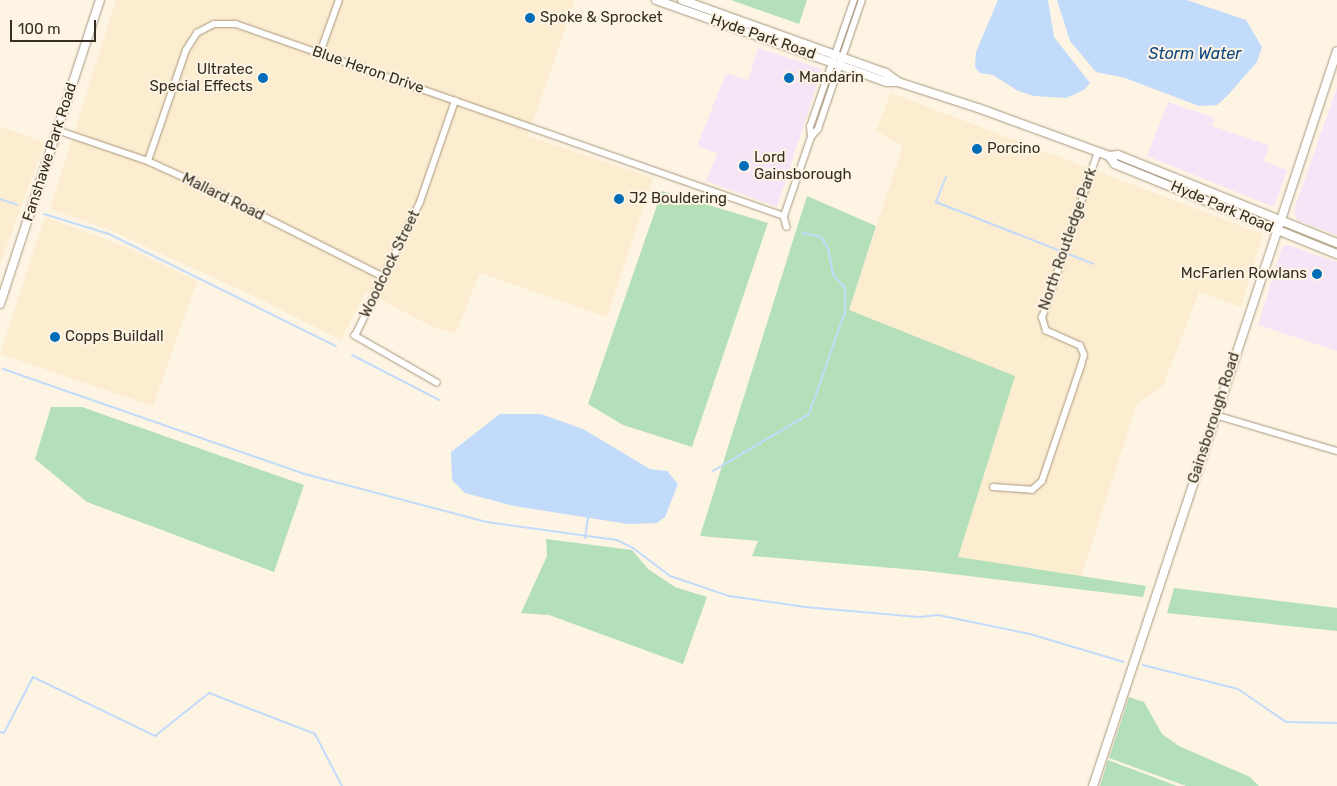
<!DOCTYPE html>
<style>
body{margin:0}
#map{position:relative;width:1337px;height:786px;overflow:hidden;background:#fef4e4;font-family:Rubik,sans-serif}
div>[style]{position:absolute}
[style*='--x']{left:calc(var(--x)*1px);top:calc(var(--y)*1px);width:calc(var(--w)*1px);rotate:calc(var(--a)*1deg)}
.commercial>*{inset:0;background:#f6e5f7}
.built>*{inset:0;background:#fcecd0}
.green>*{inset:0;background:#b3dfb9}
.water>*{inset:0;background:#c2dbfa}
.stream>*{height:2px;margin:-1px;padding:0 1px;transform-origin:1px;border-radius:1px;background:#c2dbfa}
.roads{filter:drop-shadow(0 0 1px #a6977e) drop-shadow(0 0 1px #a6977e)}
.minor>*{height:5.5px;margin:-2.75px;padding:0 2.75px;transform-origin:2.75px;border-radius:2.75px;background:#fff}
.major>*{height:8px;margin:-4px;padding:0 4px;transform-origin:4px;border-radius:4px;background:#fff}
.dots>*{width:14px;height:14px;translate:-50% -50%;box-sizing:border-box;border:2px solid #fef4e4;border-radius:50%}
span{translate:-50% -50%;white-space:nowrap;text-align:center;line-height:1.15;-webkit-text-stroke:4px #fef4e4;paint-order:stroke}
.poi-label{font-size:15px;color:#342e23}
.left{translate:0 -50%;text-align:left}
.right{translate:-100% -50%;text-align:right}
.street-label{font-size:15px;color:#342e23}
.water-label{font-size:16px;color:#0c4782;font-style:italic}
.scale{position:absolute;left:10px;top:20px;width:86px;height:22px;box-sizing:border-box;border:2px solid #342e23;border-top:0;padding-left:6px;font-size:15px;line-height:18px;white-space:nowrap;color:#342e23;-webkit-text-stroke:4px #fef4e4;paint-order:stroke}
</style>
<div id="map">
<div class="commercial">
<div style="clip-path:polygon(758px 48px,822px 69px,777px 207px,706px 181px,717px 153px,697px 146px,726px 73px,748px 80px)"></div>
<div style="clip-path:polygon(1337px 87px,1337px 235px,1297px 220px,1294px 210px)"></div>
<div style="clip-path:polygon(1168px 102px,1215px 118px,1212px 126px,1269px 145px,1264px 161px,1287px 170px,1274px 207px,1147px 156px)"></div>
<div style="clip-path:polygon(1288px 245px,1337px 262px,1337px 351px,1258px 325px,1282px 247px)"></div>
</div>
<div class="built">
<div style="clip-path:polygon(116px 0,575px 0,528px 136px,653px 178px,607px 317px,480px 273px,456px 333px,433px 327px,366px 292px,341px 340px,256px 297px,110px 230px,50px 209px)"></div>
<div style="clip-path:polygon(891px 93px,1263px 234px,1241px 307px,1199px 292px,1163px 386px,1137px 403px,1081px 577px,958px 558px,1015px 376px,849px 310px,903px 146px,876px 131px)"></div>
<div style="clip-path:polygon(0 126px,45px 143px,0 264px)"></div>
<div style="clip-path:polygon(45px 217px,124px 246px,197px 281px,153px 406px,0 354px)"></div>
</div>
<div class="green">
<div style="clip-path:polygon(731px 0,807px 0,799px 24px)"></div>
<div style="clip-path:polygon(662px 191px,768px 223px,692px 447px,623px 425px,588px 404px)"></div>
<div style="clip-path:polygon(807px 196px,876px 226px,849px 310px,1015px 376px,958px 557px,1146px 586px,1143px 597px,927px 571px,752px 556px,758px 541px,700px 536px)"></div>
<div style="clip-path:polygon(51px 407px,82px 407px,304px 485px,274px 572px,87px 502px,35px 459px)"></div>
<div style="clip-path:polygon(546px 539px,632px 550px,648px 569px,675px 587px,707px 597px,683px 664px,549px 615px,521px 613px,547px 556px)"></div>
<div style="clip-path:polygon(1174px 588px,1337px 608px,1337px 631px,1167px 613px)"></div>
<div style="clip-path:polygon(1129px 697px,1144px 702px,1162px 734px,1179px 746px,1250px 777px,1259px 786px,1186px 786px,1109px 758px)"></div>
<div style="clip-path:polygon(1108px 760px,1177px 786px,1100px 786px)"></div>
</div>
<div class="water">
<div style="clip-path:polygon(998px 0,1048px 0,1054px 37px,1090px 83px,1084px 90px,1066px 98px,1034px 96px,1018px 91px,993px 75px,980px 73px,975px 67px,976px 52px)"></div>
<div style="clip-path:polygon(1057px 0,1187px 0,1246px 20px,1262px 47px,1257px 62px,1228px 95px,1217px 105px,1199px 106px,1125px 78px,1096px 72px,1070px 41px)"></div>
<div style="clip-path:polygon(500px 414px,541px 414px,583px 429px,650px 469px,667px 471px,678px 484px,665px 517px,657px 523px,628px 524px,514px 506px,465px 493px,452px 480px,451px 452px)"></div>
</div>
<div class="stream">
<div style="--x:946;--y:177;--w:27;--a:112"></div>
<div style="--x:936;--y:202;--w:169;--a:21.5"></div>
<div style="--x:0;--y:199;--w:18;--a:19"></div>
<div style="--x:44;--y:214;--w:68;--a:17.1"></div>
<div style="--x:109;--y:234;--w:253;--a:26.3"></div>
<div style="--x:352;--y:355;--w:98;--a:27.3"></div>
<div style="--x:3;--y:369;--w:316;--a:19.2"></div>
<div style="--x:301;--y:473;--w:192;--a:14.8"></div>
<div style="--x:487;--y:522;--w:131;--a:7.9"></div>
<div style="--x:617;--y:540;--w:18;--a:27"></div>
<div style="--x:633;--y:548;--w:46;--a:37.1"></div>
<div style="--x:670;--y:576;--w:62;--a:18.7"></div>
<div style="--x:729;--y:596;--w:77;--a:8.2"></div>
<div style="--x:805;--y:607;--w:114;--a:5"></div>
<div style="--x:919;--y:617;--w:19;--a:-6"></div>
<div style="--x:938;--y:615;--w:94;--a:11.7"></div>
<div style="--x:1030;--y:634;--w:98;--a:16.6"></div>
<div style="--x:713;--y:471;--w:112;--a:-30.7"></div>
<div style="--x:809;--y:414;--w:108;--a:-70.6"></div>
<div style="--x:845;--y:312;--w:24;--a:-90"></div>
<div style="--x:845;--y:288;--w:18;--a:-131"></div>
<div style="--x:833;--y:274;--w:25;--a:-101"></div>
<div style="--x:828;--y:249;--w:14;--a:-120"></div>
<div style="--x:821;--y:237;--w:19;--a:-168"></div>
<div style="--x:585;--y:538;--w:22;--a:-82"></div>
<div style="--x:1143;--y:665;--w:98;--a:14.2"></div>
<div style="--x:1238;--y:689;--w:58;--a:34.5"></div>
<div style="--x:1286;--y:722;--w:51;--a:1.1"></div>
<div style="--x:0;--y:732;--w:4;--a:14"></div>
<div style="--x:4;--y:733;--w:63;--a:-62.6"></div>
<div style="--x:33;--y:677;--w:136;--a:25.8"></div>
<div style="--x:155;--y:736;--w:69;--a:-38.5"></div>
<div style="--x:209;--y:693;--w:114;--a:21.1"></div>
<div style="--x:315;--y:734;--w:59;--a:62.6"></div>
</div>
<div class="roads">
<div class="minor">
<div style="--x:320;--y:53;--w:56;--a:-70.3"></div>
<div style="--x:57;--y:130;--w:96;--a:18.8"></div>
<div style="--x:148;--y:161;--w:63;--a:24.5"></div>
<div style="--x:205;--y:187;--w:200;--a:26.7"></div>
<div style="--x:811;--y:137;--w:11;--a:-49"></div>
<div style="--x:818;--y:129;--w:136;--a:-71.2"></div>
<div style="--x:148;--y:161;--w:117;--a:-71.1"></div>
<div style="--x:186;--y:50;--w:20;--a:-57"></div>
<div style="--x:197;--y:33;--w:19;--a:-28"></div>
<div style="--x:214;--y:24;--w:22;--a:0"></div>
<div style="--x:236;--y:24;--w:581;--a:19.31"></div>
<div style="--x:784;--y:216;--w:83;--a:-71.1"></div>
<div style="--x:811;--y:137;--w:10;--a:-96"></div>
<div style="--x:810;--y:127;--w:134;--a:-70.9"></div>
<div style="--x:784;--y:216;--w:11;--a:75"></div>
<div style="--x:437;--y:383;--w:95;--a:-150.2"></div>
<div style="--x:355;--y:336;--w:149;--a:-64.1"></div>
<div style="--x:420;--y:202;--w:107;--a:-70.9"></div>
<div style="--x:1215;--y:415;--w:127;--a:16.4"></div>
<div style="--x:993;--y:487;--w:39;--a:4"></div>
<div style="--x:1032;--y:490;--w:13;--a:-42"></div>
<div style="--x:1042;--y:481;--w:121;--a:-71.3"></div>
<div style="--x:1081;--y:366;--w:11;--a:-75"></div>
<div style="--x:1084;--y:355;--w:10;--a:-114"></div>
<div style="--x:1080;--y:346;--w:37;--a:-156"></div>
<div style="--x:1046;--y:331;--w:14;--a:-107"></div>
<div style="--x:1042;--y:318;--w:175;--a:-71.4"></div>
</div>
<div class="major">
<div style="--x:656;--y:0;--w:244;--a:19.6"></div>
<div style="--x:886;--y:82;--w:12;--a:0"></div>
<div style="--x:898;--y:82;--w:84;--a:18"></div>
<div style="--x:978;--y:108;--w:140;--a:20.1"></div>
<div style="--x:1109;--y:156;--w:9;--a:-6"></div>
<div style="--x:1118;--y:155;--w:236;--a:21.9"></div>
<div style="--x:682;--y:0;--w:217;--a:19.7"></div>
<div style="--x:886;--y:73;--w:15;--a:37"></div>
<div style="--x:1109;--y:156;--w:10;--a:53"></div>
<div style="--x:1115;--y:164;--w:240;--a:22.1"></div>
<div style="--x:0;--y:304;--w:320;--a:-71.8"></div>
<div style="--x:1093;--y:786;--w:774;--a:-71.64"></div>
</div>
</div>
<div class="dots">
<div style="left:530px;top:18px;background:#016db9"></div>
<div style="left:263px;top:78px;background:#016db9"></div>
<div style="left:789px;top:78px;background:#016db9"></div>
<div style="left:977px;top:149px;background:#016db9"></div>
<div style="left:744px;top:166px;background:#016db9"></div>
<div style="left:619px;top:199px;background:#016db9"></div>
<div style="left:1317px;top:274px;background:#016db9"></div>
<div style="left:55px;top:337px;background:#016db9"></div>
</div>
<div class="poi-label">
<span class="left" style="left:540px;top:18px">Spoke &amp; Sprocket</span>
<span class="right" style="left:253px;top:78px">Ultratec<br>Special Effects</span>
<span class="left" style="left:799px;top:78px">Mandarin</span>
<span class="left" style="left:987px;top:149px">Porcino</span>
<span class="left" style="left:754px;top:166px">Lord<br>Gainsborough</span>
<span class="left" style="left:629px;top:199px">J2 Bouldering</span>
<span class="right" style="left:1307px;top:274px">McFarlen Rowlans</span>
<span class="left" style="left:65px;top:337px">Copps Buildall</span>
</div>
<div class="street-label">
<span style="left:763px;top:37px;rotate:19deg">Hyde Park Road</span>
<span style="left:368px;top:70px;rotate:19deg">Blue Heron Drive</span>
<span style="left:50px;top:152px;rotate:-72deg">Fanshawe Park Road</span>
<span style="left:223px;top:197px;rotate:26deg">Mallard Road</span>
<span style="left:1222px;top:207px;rotate:23deg">Hyde Park Road</span>
<span style="left:1068px;top:239px;rotate:-71deg">North Routledge Park</span>
<span style="left:390px;top:264px;rotate:-64deg">Woodcock Street</span>
<span style="left:1214px;top:418px;rotate:-72deg">Gainsborough Road</span>
</div>
<div class="water-label">
<span style="left:1195px;top:54px">Storm Water</span>
</div>
<div class="scale">100 m</div>
</div>
